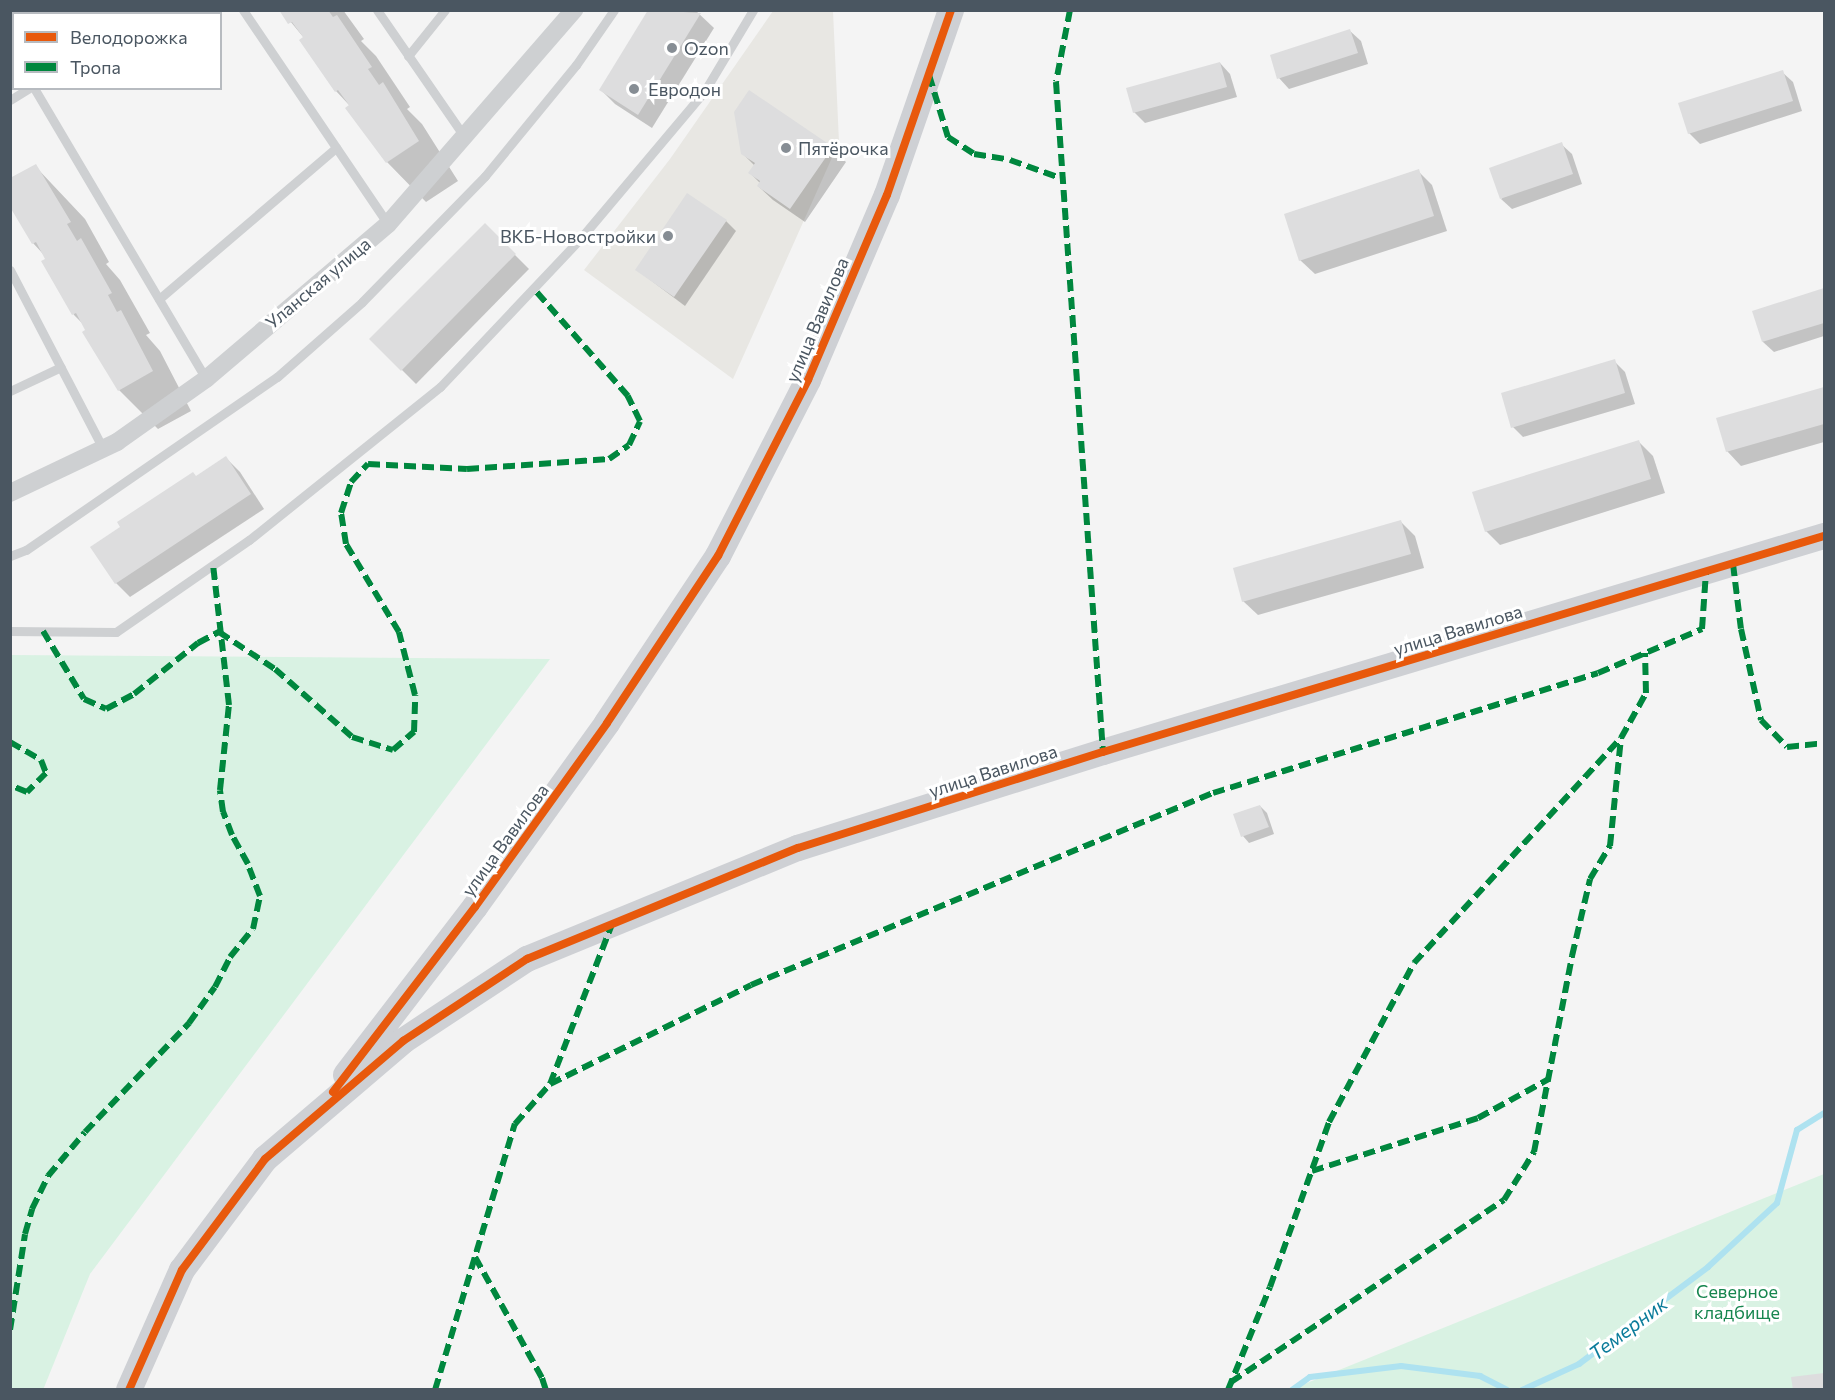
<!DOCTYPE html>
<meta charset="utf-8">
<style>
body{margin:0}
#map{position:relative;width:1835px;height:1400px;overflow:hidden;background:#f4f4f4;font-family:Commissioner,sans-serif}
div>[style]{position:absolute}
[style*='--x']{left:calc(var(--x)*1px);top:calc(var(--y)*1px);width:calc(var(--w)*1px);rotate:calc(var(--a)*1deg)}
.commercial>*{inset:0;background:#e8e7e3}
.green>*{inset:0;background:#d9f2e3}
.shadow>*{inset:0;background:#0003}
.stream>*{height:6px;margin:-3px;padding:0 3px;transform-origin:3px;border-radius:3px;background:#aee2f0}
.building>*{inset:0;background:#ddddde}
.lane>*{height:9px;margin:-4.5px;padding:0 4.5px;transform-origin:4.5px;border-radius:4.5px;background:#ced0d2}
.street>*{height:18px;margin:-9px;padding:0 9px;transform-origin:9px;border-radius:9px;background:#ced0d2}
.secondary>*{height:26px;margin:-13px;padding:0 13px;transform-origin:13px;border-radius:13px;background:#ced0d4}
.quiet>*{height:6px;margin-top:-3px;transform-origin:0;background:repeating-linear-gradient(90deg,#00873e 0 12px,transparent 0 18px)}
.cycleway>*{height:8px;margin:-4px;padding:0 4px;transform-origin:4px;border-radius:4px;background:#e8590c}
.dots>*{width:16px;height:16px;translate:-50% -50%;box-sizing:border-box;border:3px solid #fff;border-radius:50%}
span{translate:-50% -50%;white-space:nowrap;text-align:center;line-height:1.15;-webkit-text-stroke:6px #fff;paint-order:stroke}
.poi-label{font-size:18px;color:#4a5661}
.left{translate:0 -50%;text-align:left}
.right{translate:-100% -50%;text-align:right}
.street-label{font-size:18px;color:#4a5661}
.park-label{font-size:18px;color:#17864f}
.water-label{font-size:20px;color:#0c7c9b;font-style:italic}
.frame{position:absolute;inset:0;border:12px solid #4a5661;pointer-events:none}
.legend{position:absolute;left:12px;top:12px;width:210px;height:78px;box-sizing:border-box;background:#fff;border:2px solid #b7bbc0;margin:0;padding:8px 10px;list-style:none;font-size:18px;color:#4a5661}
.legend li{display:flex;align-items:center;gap:12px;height:30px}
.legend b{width:30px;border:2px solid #b7bbc0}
</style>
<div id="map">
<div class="commercial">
<div style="clip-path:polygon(773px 11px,833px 11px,839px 142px,733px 379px,584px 270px,670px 159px)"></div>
</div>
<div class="green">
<div style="clip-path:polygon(11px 655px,550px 659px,90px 1274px,43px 1390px,10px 1389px)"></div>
<div style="clip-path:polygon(1824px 1174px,1824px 1389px,1292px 1389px)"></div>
</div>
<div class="shadow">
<div style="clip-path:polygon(18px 10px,168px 10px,165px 14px,14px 13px)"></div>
<div style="clip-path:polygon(281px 10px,343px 10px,364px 39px,361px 41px,376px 56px,410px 107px,407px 109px,422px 124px,458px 181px,426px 202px,387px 162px,350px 106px,336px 91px,304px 38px)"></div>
<div style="clip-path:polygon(650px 10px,695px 10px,714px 28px,652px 128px,615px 104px,601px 90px)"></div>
<div style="clip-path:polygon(1350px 31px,1361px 41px,1368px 64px,1289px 89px,1279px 78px)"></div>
<div style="clip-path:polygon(1220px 63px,1230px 74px,1237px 97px,1145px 123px,1134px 112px)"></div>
<div style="clip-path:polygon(1782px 72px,1793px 82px,1802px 111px,1700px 144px,1689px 133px)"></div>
<div style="clip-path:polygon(1561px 144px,1572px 154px,1582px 184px,1512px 209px,1501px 199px)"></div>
<div style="clip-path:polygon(832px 148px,846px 162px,805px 222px,773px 200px,758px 186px,760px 183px,750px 173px,755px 166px,742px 153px)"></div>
<div style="clip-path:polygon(35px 166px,85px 219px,109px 262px,106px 264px,120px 280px,150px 333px,146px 335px,160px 351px,191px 411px,158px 429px,119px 390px,85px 326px,74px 315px,43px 261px,47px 259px,44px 255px,33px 243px)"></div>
<div style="clip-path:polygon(1418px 171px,1432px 185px,1447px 231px,1315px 274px,1300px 260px)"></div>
<div style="clip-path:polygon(726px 221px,736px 231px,685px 306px,637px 270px)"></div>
<div style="clip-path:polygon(485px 225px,529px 269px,416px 384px,371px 339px)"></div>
<div style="clip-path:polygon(1824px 290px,1824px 336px,1774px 352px,1763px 342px,1754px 312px)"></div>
<div style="clip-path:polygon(1614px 361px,1625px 372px,1635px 404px,1523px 437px,1513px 427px)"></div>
<div style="clip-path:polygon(1824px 388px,1824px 442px,1741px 466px,1727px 451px,1718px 419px)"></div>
<div style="clip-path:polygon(1638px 441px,1653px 456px,1665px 493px,1500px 545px,1486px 531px)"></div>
<div style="clip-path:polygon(226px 458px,240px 472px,264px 509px,130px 597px,116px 583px,92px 547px)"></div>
<div style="clip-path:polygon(1401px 522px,1415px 536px,1424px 568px,1258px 615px,1243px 601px)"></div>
<div style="clip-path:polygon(1260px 806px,1267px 813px,1274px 834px,1249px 843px,1243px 836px)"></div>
</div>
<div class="stream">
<div style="--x:1292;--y:1390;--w:22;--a:-36"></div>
<div style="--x:1310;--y:1377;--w:92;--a:-6.9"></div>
<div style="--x:1401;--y:1366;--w:80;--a:7.2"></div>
<div style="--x:1480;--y:1376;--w:30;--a:27"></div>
<div style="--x:1522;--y:1390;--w:63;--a:-24.5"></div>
<div style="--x:1579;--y:1364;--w:161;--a:-36.9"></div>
<div style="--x:1708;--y:1267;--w:94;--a:-42.8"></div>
<div style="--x:1777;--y:1203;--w:76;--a:-74.7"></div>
<div style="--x:1797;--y:1130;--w:32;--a:-32"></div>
</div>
<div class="building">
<div style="clip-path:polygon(15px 10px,81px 10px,78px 14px,12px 14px)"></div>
<div style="clip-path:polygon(279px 10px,328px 10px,333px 17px,337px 15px,372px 67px,368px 69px,379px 85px,383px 82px,419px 141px,386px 163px,345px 108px,349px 105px,338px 90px,335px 92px,299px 40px,303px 37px,292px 22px,288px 24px)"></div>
<div style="clip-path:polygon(648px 10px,701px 13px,638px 115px,599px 90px)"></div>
<div style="clip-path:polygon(1350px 29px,1358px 53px,1277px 79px,1270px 55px)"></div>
<div style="clip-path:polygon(1220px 62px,1227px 87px,1133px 113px,1126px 88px)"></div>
<div style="clip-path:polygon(1783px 70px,1793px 101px,1688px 134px,1678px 103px)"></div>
<div style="clip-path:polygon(749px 90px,833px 147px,790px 209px,757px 186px,760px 181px,748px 173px,755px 163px,741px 154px,734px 112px)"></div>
<div style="clip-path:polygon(1562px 142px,1573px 174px,1500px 199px,1489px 168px)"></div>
<div style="clip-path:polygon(36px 164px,71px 222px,67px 224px,77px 241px,81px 238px,112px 293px,108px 295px,117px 312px,121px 310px,153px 371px,118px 391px,82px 332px,85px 330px,76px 313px,72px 315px,41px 261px,45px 259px,36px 242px,32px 244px,10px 207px,10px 178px)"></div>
<div style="clip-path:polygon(1419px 169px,1434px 216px,1299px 261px,1284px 214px)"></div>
<div style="clip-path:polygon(687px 193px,727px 220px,674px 297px,635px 270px)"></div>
<div style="clip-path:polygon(485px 223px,516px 254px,401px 371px,369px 339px)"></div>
<div style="clip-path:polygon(1824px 288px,1824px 323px,1762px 342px,1752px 311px)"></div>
<div style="clip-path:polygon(1615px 359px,1625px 393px,1511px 428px,1501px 393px)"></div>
<div style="clip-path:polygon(1824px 387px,1824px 424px,1726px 452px,1716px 418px)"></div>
<div style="clip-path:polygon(1639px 440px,1651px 479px,1485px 532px,1472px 492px)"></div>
<div style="clip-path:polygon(226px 456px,251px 494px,115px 584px,90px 547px,120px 527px,117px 522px,193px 472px,196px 476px)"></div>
<div style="clip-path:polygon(1401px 520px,1411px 554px,1242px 602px,1233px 568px)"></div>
<div style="clip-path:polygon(1260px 805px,1269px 827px,1241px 837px,1233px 814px)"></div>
<div style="clip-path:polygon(1824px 1373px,1824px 1390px,1793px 1390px,1791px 1377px)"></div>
</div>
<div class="lane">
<div style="--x:243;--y:10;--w:258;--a:55.9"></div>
<div style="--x:377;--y:10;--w:153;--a:55.4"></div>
<div style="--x:123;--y:14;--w:6;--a:-45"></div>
<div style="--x:408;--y:56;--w:59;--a:-51.2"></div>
<div style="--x:34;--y:88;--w:338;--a:59.4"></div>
<div style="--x:10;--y:100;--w:22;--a:-32"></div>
<div style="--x:10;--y:270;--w:202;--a:62.5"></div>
<div style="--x:159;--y:299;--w:233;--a:-40.5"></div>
<div style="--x:10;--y:391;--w:56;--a:-25.2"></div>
<div style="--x:10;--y:556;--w:17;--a:-21"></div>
<div style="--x:26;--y:550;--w:305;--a:-34.6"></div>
<div style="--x:277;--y:377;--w:113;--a:-41.4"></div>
<div style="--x:362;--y:302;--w:176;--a:-45.7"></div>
<div style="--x:485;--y:176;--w:144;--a:-50.7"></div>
<div style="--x:576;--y:65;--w:67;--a:-55.4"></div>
<div style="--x:10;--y:631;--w:106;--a:0.5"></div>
<div style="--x:116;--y:632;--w:162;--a:-34.7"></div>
<div style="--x:249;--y:540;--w:245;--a:-38.7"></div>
<div style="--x:440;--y:387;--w:204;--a:-46.6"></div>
<div style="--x:580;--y:239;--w:192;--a:-49.9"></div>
<div style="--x:704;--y:92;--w:96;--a:-59.1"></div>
</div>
<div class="street">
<div style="--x:10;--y:493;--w:119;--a:-25.5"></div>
<div style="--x:117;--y:442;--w:109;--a:-35.3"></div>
<div style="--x:206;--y:379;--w:239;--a:-40.4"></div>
<div style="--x:388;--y:224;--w:284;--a:-49"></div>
</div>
<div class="secondary">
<div style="--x:346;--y:1075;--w:212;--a:-52.5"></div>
<div style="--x:475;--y:907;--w:226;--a:-54.3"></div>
<div style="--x:607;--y:723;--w:201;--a:-56.4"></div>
<div style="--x:718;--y:556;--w:198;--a:-62.9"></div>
<div style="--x:808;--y:380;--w:201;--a:-66.9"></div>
<div style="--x:887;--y:195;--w:196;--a:-70.9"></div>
<div style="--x:129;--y:1390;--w:131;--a:-66.2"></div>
<div style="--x:182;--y:1270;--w:139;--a:-53.2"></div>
<div style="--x:265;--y:1159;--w:182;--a:-40.5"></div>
<div style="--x:403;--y:1041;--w:149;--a:-33.5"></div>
<div style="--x:527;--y:959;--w:293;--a:-22.3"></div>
<div style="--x:798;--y:848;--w:320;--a:-17.5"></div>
<div style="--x:1103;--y:752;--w:753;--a:-16.68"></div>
</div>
<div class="quiet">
<div style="--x:1070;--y:10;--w:73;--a:101"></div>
<div style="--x:1056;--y:82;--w:672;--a:85.99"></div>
<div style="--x:929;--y:75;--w:65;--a:73"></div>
<div style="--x:948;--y:137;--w:31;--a:33"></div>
<div style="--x:974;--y:154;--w:36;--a:9"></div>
<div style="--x:1010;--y:160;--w:56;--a:19.7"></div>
<div style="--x:1733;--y:564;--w:65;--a:83"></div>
<div style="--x:1741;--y:629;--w:93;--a:77.6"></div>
<div style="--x:1761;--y:720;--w:37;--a:46"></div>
<div style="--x:1787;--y:747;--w:37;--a:-6"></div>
<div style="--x:43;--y:631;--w:79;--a:58.9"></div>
<div style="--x:84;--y:699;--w:24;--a:24"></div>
<div style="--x:106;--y:709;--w:32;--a:-28"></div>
<div style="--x:134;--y:694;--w:82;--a:-38.6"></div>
<div style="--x:198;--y:643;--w:24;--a:-28"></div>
<div style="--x:219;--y:632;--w:67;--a:33.5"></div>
<div style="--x:275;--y:669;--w:103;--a:41.4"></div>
<div style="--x:352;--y:737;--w:43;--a:17.6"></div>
<div style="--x:393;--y:750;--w:28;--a:-41"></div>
<div style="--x:414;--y:732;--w:37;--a:-88"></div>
<div style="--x:415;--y:695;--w:65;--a:-104.3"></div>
<div style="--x:399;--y:632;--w:103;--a:-121.1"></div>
<div style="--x:346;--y:544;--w:31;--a:-99"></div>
<div style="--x:341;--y:513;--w:33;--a:-72"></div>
<div style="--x:351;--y:482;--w:25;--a:-47"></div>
<div style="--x:368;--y:464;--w:99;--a:2.9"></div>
<div style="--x:467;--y:469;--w:142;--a:-4"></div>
<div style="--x:609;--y:459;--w:24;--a:-35"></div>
<div style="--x:629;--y:445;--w:26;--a:-65"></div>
<div style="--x:640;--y:421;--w:28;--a:-116"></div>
<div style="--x:628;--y:396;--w:142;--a:-131.3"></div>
<div style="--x:10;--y:742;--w:36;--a:30"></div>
<div style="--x:41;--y:760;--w:14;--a:69"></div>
<div style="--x:46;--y:773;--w:27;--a:135"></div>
<div style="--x:27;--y:792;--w:18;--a:-158"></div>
<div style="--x:550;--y:1084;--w:172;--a:-68.8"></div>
<div style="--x:1312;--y:1171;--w:174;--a:-17.7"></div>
<div style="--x:1478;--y:1118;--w:81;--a:-28.8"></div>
<div style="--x:475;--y:1257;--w:138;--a:61"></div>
<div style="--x:542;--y:1378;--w:13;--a:72"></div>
<div style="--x:10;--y:1330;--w:97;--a:-81.1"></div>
<div style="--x:25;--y:1234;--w:26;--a:-74"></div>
<div style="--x:32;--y:1209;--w:37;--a:-64"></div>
<div style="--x:48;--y:1176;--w:57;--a:-49.9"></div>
<div style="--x:85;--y:1132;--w:151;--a:-46.3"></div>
<div style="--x:189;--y:1023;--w:44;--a:-54.2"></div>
<div style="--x:215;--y:987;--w:34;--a:-63"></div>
<div style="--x:230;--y:957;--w:36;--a:-51"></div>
<div style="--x:253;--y:929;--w:34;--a:-78"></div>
<div style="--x:260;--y:896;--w:34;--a:-111"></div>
<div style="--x:248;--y:864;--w:33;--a:-119"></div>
<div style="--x:232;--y:835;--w:25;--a:-111"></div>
<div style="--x:223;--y:812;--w:22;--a:-98"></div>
<div style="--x:220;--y:790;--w:85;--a:-84"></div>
<div style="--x:229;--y:705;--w:141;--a:-96.5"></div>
<div style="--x:1231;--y:1382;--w:328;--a:-33.7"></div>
<div style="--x:1504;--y:1200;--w:57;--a:-58"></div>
<div style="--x:1534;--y:1152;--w:200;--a:-79"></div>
<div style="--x:1572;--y:956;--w:79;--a:-76.8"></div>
<div style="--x:1590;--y:879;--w:39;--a:-59"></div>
<div style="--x:1610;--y:846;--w:109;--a:-84.2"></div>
<div style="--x:1621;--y:738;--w:51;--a:-60.9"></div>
<div style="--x:1646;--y:693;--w:40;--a:-91.4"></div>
<div style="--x:435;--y:1390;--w:278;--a:-73.3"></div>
<div style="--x:515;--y:1124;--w:53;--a:-48.8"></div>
<div style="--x:550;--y:1084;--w:224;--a:-26.2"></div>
<div style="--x:751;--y:985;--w:500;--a:-22.57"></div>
<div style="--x:1213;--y:793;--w:403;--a:-17.3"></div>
<div style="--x:1598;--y:673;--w:113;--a:-22.9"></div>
<div style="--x:1702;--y:629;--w:57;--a:-86"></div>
<div style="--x:1228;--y:1390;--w:111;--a:-67.8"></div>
<div style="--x:1270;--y:1287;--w:175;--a:-70.3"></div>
<div style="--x:1329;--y:1122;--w:180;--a:-61.9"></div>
<div style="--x:1414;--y:963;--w:306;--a:-47.4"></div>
</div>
<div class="cycleway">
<div style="--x:333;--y:1092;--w:233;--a:-52.5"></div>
<div style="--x:475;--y:907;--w:226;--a:-54.3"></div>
<div style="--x:607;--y:723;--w:201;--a:-56.4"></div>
<div style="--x:718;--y:556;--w:198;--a:-62.9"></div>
<div style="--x:808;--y:380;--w:201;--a:-66.9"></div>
<div style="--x:887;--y:195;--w:196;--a:-70.9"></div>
<div style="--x:129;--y:1390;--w:131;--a:-66.2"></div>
<div style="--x:182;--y:1270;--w:139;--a:-53.2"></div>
<div style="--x:265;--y:1159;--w:182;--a:-40.5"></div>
<div style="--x:403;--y:1041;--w:149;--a:-33.5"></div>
<div style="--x:527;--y:959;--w:293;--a:-22.3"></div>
<div style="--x:798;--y:848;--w:320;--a:-17.5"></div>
<div style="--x:1103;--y:752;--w:753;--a:-16.68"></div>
</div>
<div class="dots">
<div style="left:672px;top:48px;background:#868d94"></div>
<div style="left:634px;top:89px;background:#868d94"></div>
<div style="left:786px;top:148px;background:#868d94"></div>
<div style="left:668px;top:236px;background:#868d94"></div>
</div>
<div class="poi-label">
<span class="left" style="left:684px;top:48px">Ozon</span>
<span class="left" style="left:648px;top:89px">Евродон</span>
<span class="left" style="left:798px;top:148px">Пятёрочка</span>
<span class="right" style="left:656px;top:236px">ВКБ-Новостройки</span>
</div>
<div class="street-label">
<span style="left:318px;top:283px;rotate:-40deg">Уланская улица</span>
<span style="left:817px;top:320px;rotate:-67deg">улица Вавилова</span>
<span style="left:1458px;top:630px;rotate:-17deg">улица Вавилова</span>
<span style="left:993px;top:771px;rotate:-18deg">улица Вавилова</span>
<span style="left:505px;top:840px;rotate:-54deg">улица Вавилова</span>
</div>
<div class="park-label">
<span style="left:1737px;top:1302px">Северное<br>кладбище</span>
</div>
<div class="water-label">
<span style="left:1628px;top:1328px;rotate:-37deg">Темерник</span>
</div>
<div class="frame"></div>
<ul class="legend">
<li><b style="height:8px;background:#e8590c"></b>Велодорожка</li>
<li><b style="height:8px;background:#00873e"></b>Тропа</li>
</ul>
</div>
